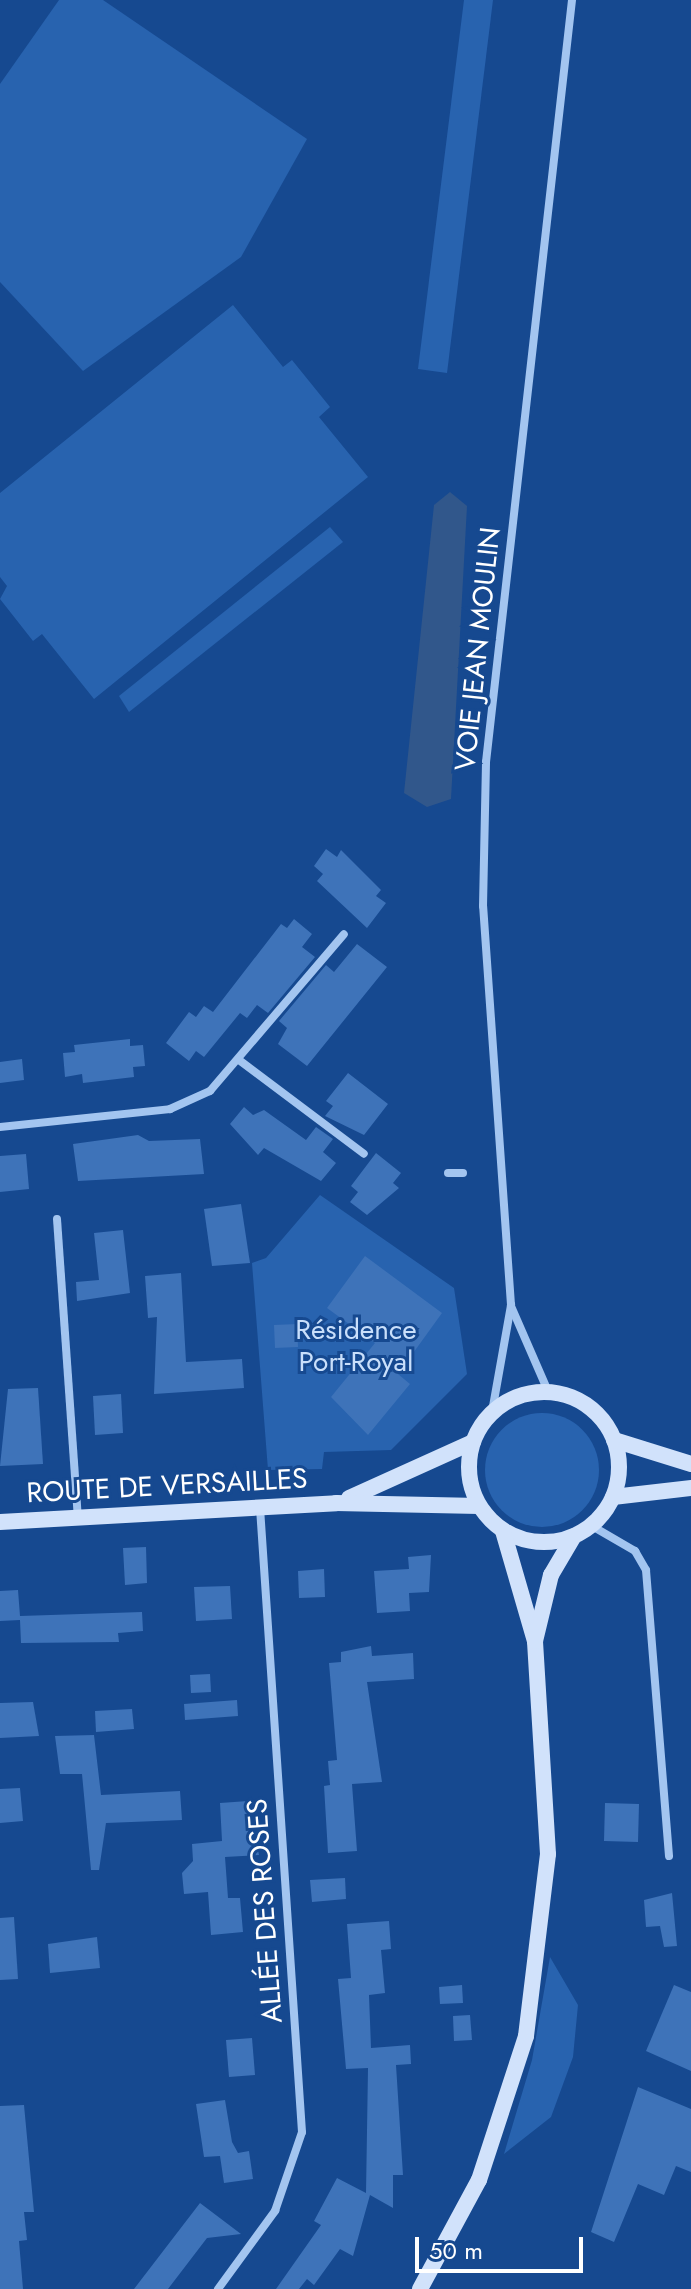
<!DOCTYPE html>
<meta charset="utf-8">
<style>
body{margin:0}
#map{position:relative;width:691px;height:2289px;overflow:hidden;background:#164990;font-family:Jost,sans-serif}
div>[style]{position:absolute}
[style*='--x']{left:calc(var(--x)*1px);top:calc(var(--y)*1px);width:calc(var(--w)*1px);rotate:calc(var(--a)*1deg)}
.green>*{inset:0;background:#2863af}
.round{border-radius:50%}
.water>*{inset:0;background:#31578b}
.building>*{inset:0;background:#3e73b9}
.minor>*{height:8px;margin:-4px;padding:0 4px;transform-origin:4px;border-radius:4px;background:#a3c5f0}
.secondary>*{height:16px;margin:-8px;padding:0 8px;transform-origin:8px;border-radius:8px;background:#d1e2fb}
.secondary>.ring{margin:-8px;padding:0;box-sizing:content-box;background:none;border:16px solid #d1e2fb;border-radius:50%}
span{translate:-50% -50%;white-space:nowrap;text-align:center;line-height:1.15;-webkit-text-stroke:6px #164990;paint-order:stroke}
.street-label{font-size:28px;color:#fff}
.park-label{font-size:28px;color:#c9dffb}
.scale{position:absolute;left:415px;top:2237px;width:168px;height:36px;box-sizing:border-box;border:4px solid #fff;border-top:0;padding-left:10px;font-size:24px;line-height:28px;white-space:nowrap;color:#fff;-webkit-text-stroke:6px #164990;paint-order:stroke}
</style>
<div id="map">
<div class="green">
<div style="clip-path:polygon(59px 0,103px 0,307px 139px,241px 257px,83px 371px,0 282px,0 84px)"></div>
<div style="clip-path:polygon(464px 0,493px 0,447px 373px,418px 369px)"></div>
<div style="clip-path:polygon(233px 305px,283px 367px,292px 360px,330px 407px,319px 417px,368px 477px,94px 699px,42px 634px,33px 641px,0 599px,7px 586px,0 577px,0 493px)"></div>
<div style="clip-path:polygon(330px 527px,343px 542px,129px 712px,119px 696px)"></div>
<div style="clip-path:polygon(320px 1195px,454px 1288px,467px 1374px,391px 1450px,324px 1452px,322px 1469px,268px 1470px,252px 1263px,266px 1258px)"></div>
<div class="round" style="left:485px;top:1413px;width:114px;height:114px"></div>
<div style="clip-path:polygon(550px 1957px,578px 2005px,573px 2057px,551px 2117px,504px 2154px,532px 2060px)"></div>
</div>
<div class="water">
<div style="clip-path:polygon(450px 492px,467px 506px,451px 799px,427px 807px,404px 793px,434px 505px)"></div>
</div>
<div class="building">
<div style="clip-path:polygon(326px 849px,337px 857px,341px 850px,381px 890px,376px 896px,386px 903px,367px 928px,317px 881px,323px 874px,314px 866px)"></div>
<div style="clip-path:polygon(294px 919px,312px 934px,302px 947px,315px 957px,268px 1013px,257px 1005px,247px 1018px,240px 1013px,204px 1057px,196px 1051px,189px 1061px,166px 1043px,189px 1012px,196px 1017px,204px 1006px,213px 1012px,281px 924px,287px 928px)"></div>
<div style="clip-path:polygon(357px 944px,387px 967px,307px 1066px,278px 1044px,287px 1028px,279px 1021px,326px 965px,334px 972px)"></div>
<div style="clip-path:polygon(130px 1039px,130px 1046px,143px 1045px,145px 1066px,133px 1067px,134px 1077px,83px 1083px,82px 1074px,65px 1077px,63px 1053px,75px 1052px,74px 1045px)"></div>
<div style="clip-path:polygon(22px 1059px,24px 1080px,0 1083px,0 1062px)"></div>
<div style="clip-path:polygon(348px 1073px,388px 1104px,364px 1135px,325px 1116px,333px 1106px,326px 1101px)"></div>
<div style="clip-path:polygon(244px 1107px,253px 1115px,264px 1110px,306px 1140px,316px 1127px,333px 1139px,323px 1152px,336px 1163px,321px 1181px,264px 1148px,258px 1155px,230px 1124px)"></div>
<div style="clip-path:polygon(138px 1135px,149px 1141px,200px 1139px,204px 1174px,78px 1181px,73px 1144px)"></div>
<div style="clip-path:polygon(376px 1153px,401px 1173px,393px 1183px,399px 1188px,367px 1215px,350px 1202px,358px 1192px,351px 1186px)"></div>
<div style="clip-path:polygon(26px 1154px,29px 1189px,0 1192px,0 1156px)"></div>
<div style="clip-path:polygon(241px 1204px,250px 1263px,212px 1266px,204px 1209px)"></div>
<div style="clip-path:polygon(123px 1230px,130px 1293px,77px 1301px,76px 1282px,99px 1280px,94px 1233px)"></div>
<div style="clip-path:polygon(365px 1256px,442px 1313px,398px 1374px,410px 1384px,368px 1435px,331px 1397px,375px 1343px,327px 1308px)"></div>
<div style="clip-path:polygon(181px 1273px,186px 1362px,242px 1359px,244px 1388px,154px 1394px,157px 1317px,148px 1318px,145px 1276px)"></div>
<div style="clip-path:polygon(297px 1324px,298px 1347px,275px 1348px,274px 1325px)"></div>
<div style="clip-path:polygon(38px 1388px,43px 1464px,0 1466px,8px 1389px)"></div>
<div style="clip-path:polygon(121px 1394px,123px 1433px,95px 1435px,93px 1396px)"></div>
<div style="clip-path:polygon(146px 1547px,147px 1583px,125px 1585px,123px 1548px)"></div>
<div style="clip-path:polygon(431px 1555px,429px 1592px,409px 1593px,410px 1611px,377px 1613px,374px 1571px,409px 1569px,408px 1557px)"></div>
<div style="clip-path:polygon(324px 1569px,325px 1597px,299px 1598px,298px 1571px)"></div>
<div style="clip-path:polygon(230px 1586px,232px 1619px,196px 1621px,194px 1587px)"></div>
<div style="clip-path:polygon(18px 1590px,20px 1616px,142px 1612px,143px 1631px,118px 1633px,119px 1642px,21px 1643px,20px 1620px,0 1621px,0 1591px)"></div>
<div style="clip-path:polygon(371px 1646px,372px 1656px,413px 1653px,414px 1679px,367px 1682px,382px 1782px,352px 1784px,357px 1851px,328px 1853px,324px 1786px,330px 1785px,328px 1761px,337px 1760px,329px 1663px,341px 1662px,341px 1652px)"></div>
<div style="clip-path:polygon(210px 1674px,211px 1692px,191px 1693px,190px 1675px)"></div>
<div style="clip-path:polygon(237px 1700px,238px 1716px,185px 1720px,184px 1704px)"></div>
<div style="clip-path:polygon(33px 1702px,39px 1736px,0 1738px,0 1703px)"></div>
<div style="clip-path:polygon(132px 1709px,134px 1729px,96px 1732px,95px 1711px)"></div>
<div style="clip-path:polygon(94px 1735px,101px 1795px,180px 1791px,182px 1820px,106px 1823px,99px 1870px,91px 1870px,82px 1774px,60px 1774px,55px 1736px)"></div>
<div style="clip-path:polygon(20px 1788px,23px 1821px,0 1823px,0 1789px)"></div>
<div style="clip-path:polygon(248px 1801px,259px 1855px,225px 1857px,228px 1898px,240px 1898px,243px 1932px,211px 1935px,208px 1892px,184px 1894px,182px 1873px,193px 1861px,192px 1844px,222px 1841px,220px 1803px)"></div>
<div style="clip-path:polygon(605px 1803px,639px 1804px,638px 1842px,604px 1841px)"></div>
<div style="clip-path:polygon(345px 1878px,346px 1899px,312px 1902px,310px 1880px)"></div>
<div style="clip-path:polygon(672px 1893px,677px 1946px,664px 1947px,660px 1926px,646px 1927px,644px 1900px)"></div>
<div style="clip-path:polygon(14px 1917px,18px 1979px,0 1980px,0 1918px)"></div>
<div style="clip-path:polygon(389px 1921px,391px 1949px,381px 1950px,385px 1993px,369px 1995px,371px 2048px,410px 2045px,411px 2064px,396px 2065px,403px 2175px,393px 2175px,393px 2208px,370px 2195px,353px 2256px,340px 2249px,314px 2285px,307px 2279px,299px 2289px,276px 2289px,321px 2225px,314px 2221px,337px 2178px,366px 2193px,368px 2068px,346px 2069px,338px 1979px,351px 1978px,347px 1924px)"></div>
<div style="clip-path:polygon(97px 1937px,100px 1968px,50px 1973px,48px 1944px)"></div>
<div style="clip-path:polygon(462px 1985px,463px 2003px,440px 2004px,439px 1987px)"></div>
<div style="clip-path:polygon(674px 1985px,691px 1992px,691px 2071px,646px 2051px)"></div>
<div style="clip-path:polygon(470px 2015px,472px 2040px,454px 2041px,453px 2016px)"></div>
<div style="clip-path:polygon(252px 2038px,255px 2075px,229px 2077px,226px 2040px)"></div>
<div style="clip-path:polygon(638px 2087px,691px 2109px,691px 2172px,676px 2166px,664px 2195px,638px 2184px,614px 2242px,591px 2232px)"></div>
<div style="clip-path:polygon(225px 2100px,232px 2142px,238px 2153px,249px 2151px,253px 2179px,224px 2183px,220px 2156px,204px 2157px,196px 2104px)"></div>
<div style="clip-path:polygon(24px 2105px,34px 2212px,24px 2212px,27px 2240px,19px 2241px,23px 2289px,0 2289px,0 2106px)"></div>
<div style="clip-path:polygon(200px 2203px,241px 2234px,207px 2238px,168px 2289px,134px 2289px)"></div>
</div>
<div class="minor">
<div style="--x:239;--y:1060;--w:156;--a:36.9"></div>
<div style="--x:0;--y:1127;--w:171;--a:-6"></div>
<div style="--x:170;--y:1109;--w:44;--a:-24.2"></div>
<div style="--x:210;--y:1091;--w:206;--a:-49.5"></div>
<div style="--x:448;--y:1173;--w:15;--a:0"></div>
<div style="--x:57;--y:1219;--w:299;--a:86"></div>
<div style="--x:511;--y:1306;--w:93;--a:66.5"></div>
<div style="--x:492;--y:1412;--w:109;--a:-79.9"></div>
<div style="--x:511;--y:1305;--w:400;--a:-94"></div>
<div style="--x:483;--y:906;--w:144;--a:-88.8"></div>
<div style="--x:486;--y:762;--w:767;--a:-83.56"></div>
<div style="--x:592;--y:1526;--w:50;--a:30.2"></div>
<div style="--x:635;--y:1551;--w:22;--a:60"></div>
<div style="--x:646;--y:1570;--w:287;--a:85.4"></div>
<div style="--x:218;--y:2289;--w:97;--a:-53.8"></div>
<div style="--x:275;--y:2211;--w:83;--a:-71.1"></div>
<div style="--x:302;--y:2132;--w:625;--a:-93.85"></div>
</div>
<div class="secondary">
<div class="ring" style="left:469px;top:1392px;width:134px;height:134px"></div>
<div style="--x:614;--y:1440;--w:81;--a:17.3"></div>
<div style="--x:613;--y:1497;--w:79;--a:-6.6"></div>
<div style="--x:349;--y:1498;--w:136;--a:-24.3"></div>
<div style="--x:0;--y:1522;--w:337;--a:-3.2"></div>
<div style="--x:336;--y:1503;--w:143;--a:1.2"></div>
<div style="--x:503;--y:1531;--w:115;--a:73.8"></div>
<div style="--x:420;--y:2289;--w:124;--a:-61.6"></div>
<div style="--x:479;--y:2180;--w:151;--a:-71.9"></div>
<div style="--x:526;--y:2036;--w:183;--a:-83.1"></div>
<div style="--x:548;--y:1854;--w:213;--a:-93.5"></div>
<div style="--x:535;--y:1641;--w:68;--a:-76.4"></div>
<div style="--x:551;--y:1575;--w:45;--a:-59.5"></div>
</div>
<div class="street-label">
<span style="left:478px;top:649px;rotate:-84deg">VOIE JEAN MOULIN</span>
<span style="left:167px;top:1486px;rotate:-3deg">ROUTE DE VERSAILLES</span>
<span style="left:265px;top:1911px;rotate:-94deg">ALLÉE DES ROSES</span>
</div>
<div class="park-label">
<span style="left:356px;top:1346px">Résidence<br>Port-Royal</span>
</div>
<div class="scale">50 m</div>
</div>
